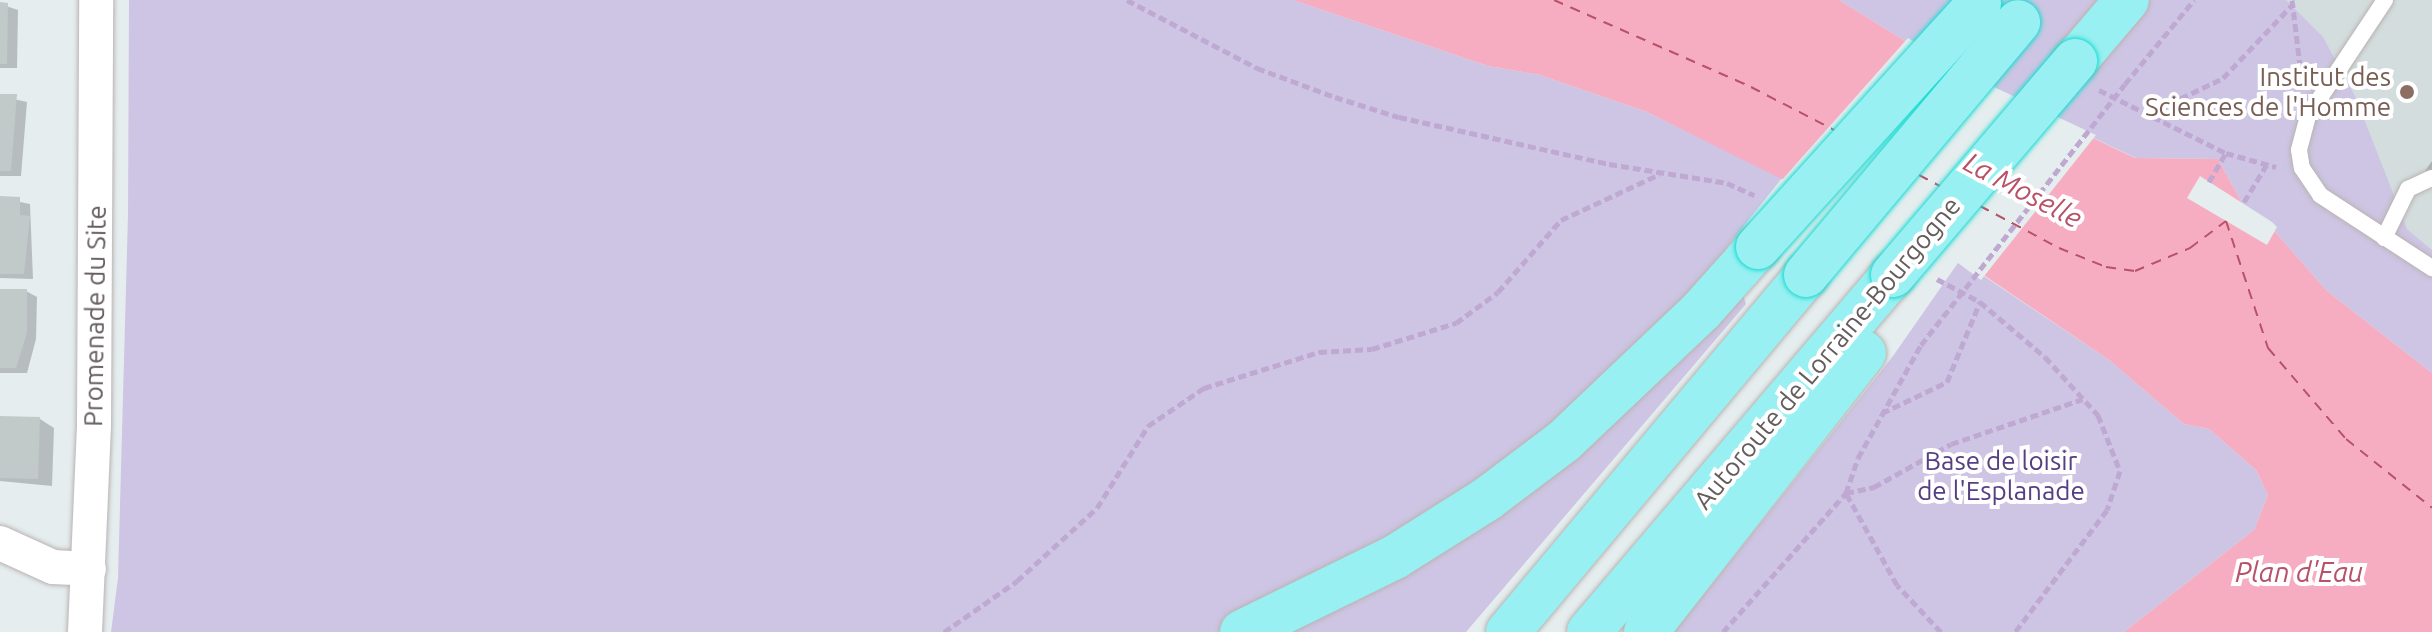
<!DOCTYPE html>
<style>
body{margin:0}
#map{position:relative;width:2432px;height:632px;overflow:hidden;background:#e5edee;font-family:Ubuntu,sans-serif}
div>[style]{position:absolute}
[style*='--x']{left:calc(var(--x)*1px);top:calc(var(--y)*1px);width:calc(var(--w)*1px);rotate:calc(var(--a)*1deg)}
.education>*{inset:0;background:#d4dddd}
.green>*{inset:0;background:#cdc5e3}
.water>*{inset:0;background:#f6adc2}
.pier>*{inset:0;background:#e5edee}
.shadow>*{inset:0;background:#0003}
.ferry>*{height:2px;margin-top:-1px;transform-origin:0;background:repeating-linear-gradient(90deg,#b75268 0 10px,transparent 0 18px)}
.building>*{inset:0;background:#c2c9c9}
.path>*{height:5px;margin-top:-2.5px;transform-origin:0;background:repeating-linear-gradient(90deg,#bfa9d3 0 8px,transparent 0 12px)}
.roads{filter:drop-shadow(0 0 2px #b9b3b3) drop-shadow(0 0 2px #b9b3b3)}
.lane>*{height:16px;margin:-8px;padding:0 8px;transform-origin:8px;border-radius:8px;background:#fff}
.street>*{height:34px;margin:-17px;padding:0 17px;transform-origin:17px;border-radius:17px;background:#fff}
.highway>*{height:44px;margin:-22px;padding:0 22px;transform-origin:22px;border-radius:22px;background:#98f0f2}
.path-bridge>*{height:5px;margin-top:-2.5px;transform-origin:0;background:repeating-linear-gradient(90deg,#bfa9d3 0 8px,transparent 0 12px)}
.bridges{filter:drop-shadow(0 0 2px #18dbd3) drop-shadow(0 0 2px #18dbd3)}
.highway-bridge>*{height:44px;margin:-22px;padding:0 22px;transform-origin:22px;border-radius:22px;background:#98f0f2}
.dots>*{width:22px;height:22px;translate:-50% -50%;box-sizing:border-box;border:4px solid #fff;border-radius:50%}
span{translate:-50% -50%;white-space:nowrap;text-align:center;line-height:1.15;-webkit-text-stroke:8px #fff;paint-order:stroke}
.education-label{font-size:26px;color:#785e54}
.right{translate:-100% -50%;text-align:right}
.street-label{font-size:26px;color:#645d5e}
.park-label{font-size:26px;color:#543f82}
.water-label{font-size:28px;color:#b75268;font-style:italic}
</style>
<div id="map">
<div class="education">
<div style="clip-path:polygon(2039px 0,2432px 0,2432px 278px)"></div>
</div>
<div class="green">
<div style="clip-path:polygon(129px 0,1293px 0,1488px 66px,1540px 75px,1647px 112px,1782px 178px,1727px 247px,1746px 304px,1466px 632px,111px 632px,118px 578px,128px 215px)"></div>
<div style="clip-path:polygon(1839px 0,2286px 0,2323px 37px,2356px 98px,2407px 229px,2432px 250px,2432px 373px,2327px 291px,2269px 225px,2242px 203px,2218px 159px,2136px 158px,1960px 75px)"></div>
<div style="clip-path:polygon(1960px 260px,2109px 360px,2184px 424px,2209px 429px,2256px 470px,2268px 495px,2254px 530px,2124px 632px,1674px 632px,1893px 356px)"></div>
</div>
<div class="water">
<div style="clip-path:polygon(1293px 0,1839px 0,1960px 75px,2135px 158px,2218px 159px,2242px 203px,2269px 225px,2327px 291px,2432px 373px,2432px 632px,2124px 632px,2254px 530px,2268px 495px,2256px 470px,2209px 429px,2184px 424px,2109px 360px,1960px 259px,1872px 224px,1647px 112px,1540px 75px,1488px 66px)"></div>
</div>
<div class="pier">
<div style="clip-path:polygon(1908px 38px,1962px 72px,2096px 135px,1981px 280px,1958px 263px,1870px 227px,1781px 181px)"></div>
<div style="clip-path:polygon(2200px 176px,2272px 222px,2277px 227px,2267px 245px,2187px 198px)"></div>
</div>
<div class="shadow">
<div style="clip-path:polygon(0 4px,18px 10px,17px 68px,0 68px)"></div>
<div style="clip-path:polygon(0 96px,27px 102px,21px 176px,0 176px)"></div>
<div style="clip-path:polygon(2432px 161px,2432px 175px,2425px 171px)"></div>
<div style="clip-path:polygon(0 198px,30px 204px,33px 279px,0 278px)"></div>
<div style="clip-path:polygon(0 291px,26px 291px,37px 297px,36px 339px,27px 373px,0 373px)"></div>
<div style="clip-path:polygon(0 418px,40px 419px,54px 428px,52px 486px,0 481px)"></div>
</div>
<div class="ferry">
<div style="--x:1554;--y:0;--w:215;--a:23.8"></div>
<div style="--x:1751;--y:87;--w:96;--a:27.4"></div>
<div style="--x:1919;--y:175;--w:26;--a:28"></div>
<div style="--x:1980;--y:206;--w:89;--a:28"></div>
<div style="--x:2059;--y:248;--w:51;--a:22"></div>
<div style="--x:2106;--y:267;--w:29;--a:8"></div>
<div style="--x:2135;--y:271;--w:60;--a:-22.7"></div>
<div style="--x:2190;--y:248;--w:45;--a:-36.9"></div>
<div style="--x:2226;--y:221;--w:134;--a:71.7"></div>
<div style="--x:2268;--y:348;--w:120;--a:49.4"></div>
<div style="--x:2346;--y:439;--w:110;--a:38.7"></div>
</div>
<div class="building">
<div style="clip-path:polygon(0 2px,8px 3px,7px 64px,0 64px)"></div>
<div style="clip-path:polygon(0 94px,17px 94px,11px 171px,0 171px)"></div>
<div style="clip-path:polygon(0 196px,20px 197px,20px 215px,30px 216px,24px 274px,0 274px)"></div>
<div style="clip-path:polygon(0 289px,27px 289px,27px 333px,16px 368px,0 368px)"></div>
<div style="clip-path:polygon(0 416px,40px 417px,38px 479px,0 478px)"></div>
</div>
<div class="path">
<div style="--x:1127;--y:0;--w:147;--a:27.6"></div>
<div style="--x:1257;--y:68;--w:83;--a:20.4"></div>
<div style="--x:1335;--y:97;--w:67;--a:17.4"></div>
<div style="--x:1399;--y:117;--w:215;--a:12.6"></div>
<div style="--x:1609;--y:164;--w:120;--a:9.1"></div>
<div style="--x:1727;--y:183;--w:30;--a:24"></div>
<div style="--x:2292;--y:0;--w:83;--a:83"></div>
<div style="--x:2125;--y:84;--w:109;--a:-50.6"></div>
<div style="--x:2099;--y:90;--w:142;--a:26.4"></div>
<div style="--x:2226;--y:153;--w:52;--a:15.6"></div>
<div style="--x:2148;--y:114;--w:83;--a:-25.6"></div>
<div style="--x:2223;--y:78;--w:103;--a:-46.6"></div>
<div style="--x:2209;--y:182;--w:34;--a:-60"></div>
<div style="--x:2244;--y:202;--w:44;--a:-58.8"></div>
<div style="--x:1937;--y:279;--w:49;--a:28.1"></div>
<div style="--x:1980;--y:302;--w:85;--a:40.2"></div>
<div style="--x:2045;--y:357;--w:79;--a:47.6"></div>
<div style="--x:2098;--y:415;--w:60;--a:68.6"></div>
<div style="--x:2120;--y:471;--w:41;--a:108.4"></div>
<div style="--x:2107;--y:510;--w:153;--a:127"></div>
<div style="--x:1882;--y:413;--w:72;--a:-25.5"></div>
<div style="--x:1947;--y:382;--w:87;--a:-67.6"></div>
<div style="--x:944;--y:632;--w:89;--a:-34.9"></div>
<div style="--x:1017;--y:581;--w:108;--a:-42.4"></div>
<div style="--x:1097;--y:508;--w:97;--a:-58.1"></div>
<div style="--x:1148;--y:426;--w:68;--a:-34.2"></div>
<div style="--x:1204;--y:388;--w:121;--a:-17.4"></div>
<div style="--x:1319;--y:352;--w:53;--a:-3.2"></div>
<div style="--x:1372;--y:349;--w:88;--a:-17.2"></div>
<div style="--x:1456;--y:323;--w:52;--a:-36.4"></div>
<div style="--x:1498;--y:292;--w:96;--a:-48.8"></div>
<div style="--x:1561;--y:220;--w:109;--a:-24.9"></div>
<div style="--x:1723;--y:632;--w:186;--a:-48.5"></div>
<div style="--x:1846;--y:493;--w:37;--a:-71"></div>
<div style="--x:1858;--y:458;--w:129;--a:-60.9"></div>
<div style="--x:1941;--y:632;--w:64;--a:-133.1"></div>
<div style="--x:1897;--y:585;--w:105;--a:-119"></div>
<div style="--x:1846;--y:493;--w:29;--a:-12"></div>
<div style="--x:1874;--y:487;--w:88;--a:-29.2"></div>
<div style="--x:1951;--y:444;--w:139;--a:-18.8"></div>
</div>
<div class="roads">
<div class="lane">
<div style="--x:2385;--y:0;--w:139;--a:123.6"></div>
<div style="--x:2308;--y:116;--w:35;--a:105"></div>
<div style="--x:2299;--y:150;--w:18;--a:81"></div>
<div style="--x:2302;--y:168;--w:32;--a:56"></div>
<div style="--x:2320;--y:195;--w:134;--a:33.1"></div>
<div style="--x:2384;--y:238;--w:55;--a:-63.9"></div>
<div style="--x:2408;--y:189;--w:26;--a:-25"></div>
</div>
<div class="street">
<div style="--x:0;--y:543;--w:58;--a:24.4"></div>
<div style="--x:53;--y:567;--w:36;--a:3"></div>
<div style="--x:85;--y:632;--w:207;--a:-87.5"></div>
<div style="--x:94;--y:425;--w:425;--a:-89.7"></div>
</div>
<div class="highway">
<div style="--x:2075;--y:61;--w:80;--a:-49.6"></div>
<div style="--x:1242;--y:632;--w:170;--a:-26.1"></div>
<div style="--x:1395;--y:557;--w:109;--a:-32.2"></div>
<div style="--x:1487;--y:499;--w:96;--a:-37"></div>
<div style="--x:1564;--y:441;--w:189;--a:-43.5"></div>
<div style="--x:1701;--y:311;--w:86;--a:-48.3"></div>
<div style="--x:1508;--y:632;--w:465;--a:-50.1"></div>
<div style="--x:1589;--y:632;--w:469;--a:-49.6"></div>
<div style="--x:1646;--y:632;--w:354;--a:-52"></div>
</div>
</div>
<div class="path-bridge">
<div style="--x:1921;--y:345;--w:331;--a:-52"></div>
</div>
<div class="bridges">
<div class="highway-bridge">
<div style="--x:1758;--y:247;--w:329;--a:-47.8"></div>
<div style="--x:1806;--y:275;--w:330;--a:-50"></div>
<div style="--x:1893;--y:275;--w:281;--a:-49.6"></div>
</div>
</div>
<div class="dots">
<div style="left:2407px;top:92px;background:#8d6e63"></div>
</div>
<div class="education-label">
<span class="right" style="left:2391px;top:92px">Institut des<br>Sciences de l'Homme</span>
</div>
<div class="street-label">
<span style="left:95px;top:316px;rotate:-89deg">Promenade du Site</span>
<span style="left:1827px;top:353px;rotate:-50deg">Autoroute de Lorraine-Bourgogne</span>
</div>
<div class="park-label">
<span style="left:2001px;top:476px">Base de loisir<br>de l'Esplanade</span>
</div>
<div class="water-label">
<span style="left:2023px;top:190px;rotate:28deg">La Moselle</span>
<span style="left:2299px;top:572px">Plan d'Eau</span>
</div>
</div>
